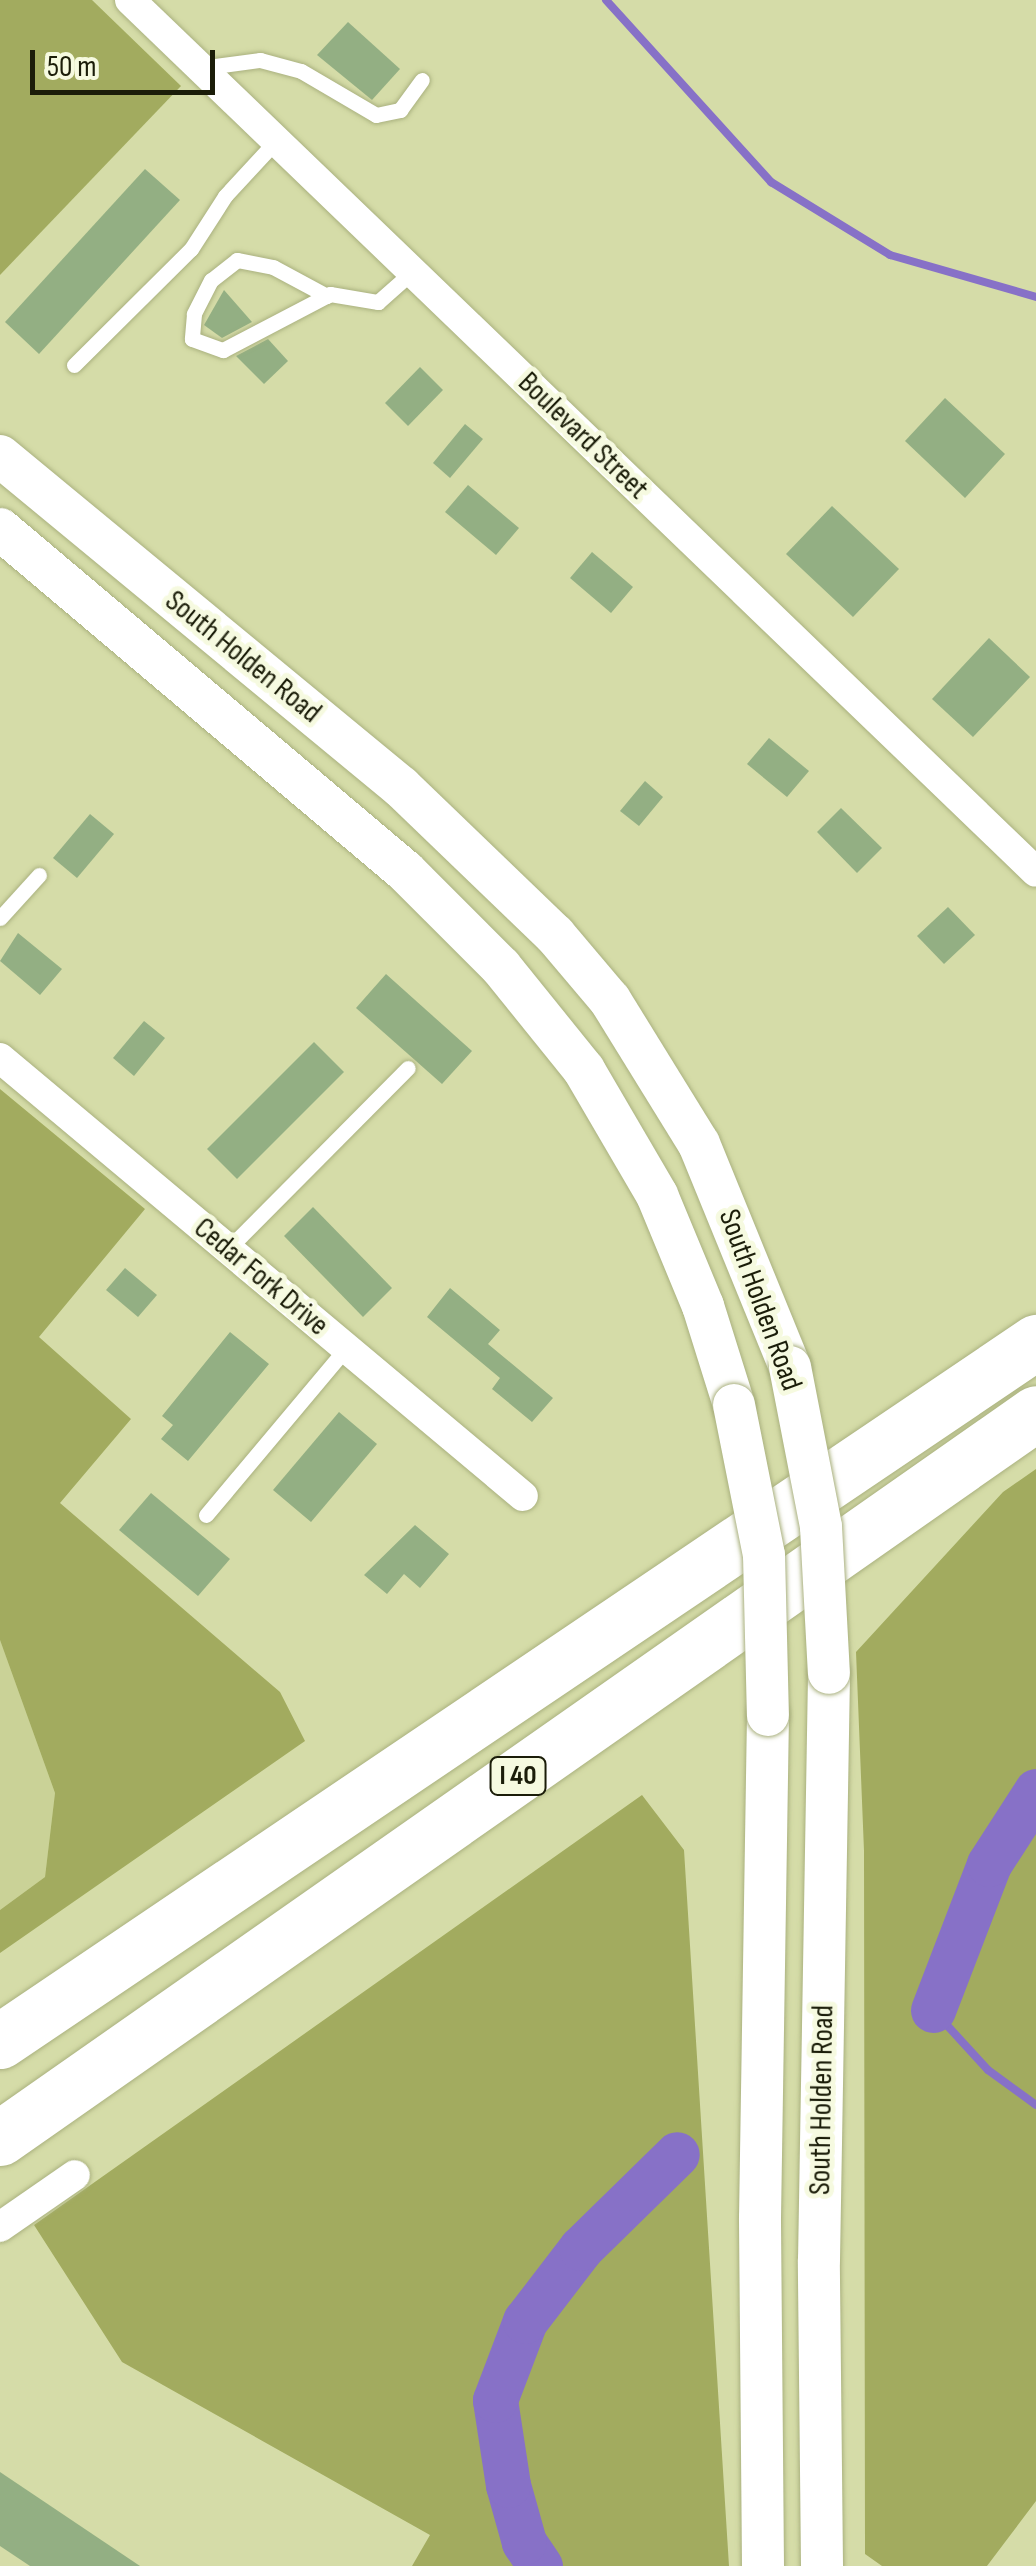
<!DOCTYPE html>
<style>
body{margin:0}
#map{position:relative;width:1036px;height:2566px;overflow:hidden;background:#d5dca8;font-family:"Sofia Sans Condensed",sans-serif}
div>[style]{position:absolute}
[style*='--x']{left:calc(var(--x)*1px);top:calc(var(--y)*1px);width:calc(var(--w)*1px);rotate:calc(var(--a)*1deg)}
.built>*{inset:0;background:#cad297}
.green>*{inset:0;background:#a2ab5f}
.stream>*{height:8px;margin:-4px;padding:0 4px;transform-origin:4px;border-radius:4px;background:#8771c7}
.river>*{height:45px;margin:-22.5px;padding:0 22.5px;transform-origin:22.5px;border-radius:22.5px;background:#8771c7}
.building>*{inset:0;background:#93af83}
.roads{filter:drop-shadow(0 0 2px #aab17f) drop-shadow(0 0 2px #aab17f)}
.service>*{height:15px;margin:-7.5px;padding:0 7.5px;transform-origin:7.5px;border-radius:7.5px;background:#fff}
.minor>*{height:30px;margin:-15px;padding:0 15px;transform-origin:15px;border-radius:15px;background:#fff}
.secondary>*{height:42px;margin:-21px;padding:0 21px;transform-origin:21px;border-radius:21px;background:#fff}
.motorway>*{height:55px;margin:-27.5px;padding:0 27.5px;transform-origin:27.5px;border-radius:27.5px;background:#fff}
.bridges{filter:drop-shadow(0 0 2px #aab17f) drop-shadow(0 0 2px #aab17f)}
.secondary-bridge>*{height:42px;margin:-21px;padding:0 21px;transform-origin:21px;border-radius:21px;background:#fff}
span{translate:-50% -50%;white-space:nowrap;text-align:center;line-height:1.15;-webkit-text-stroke:10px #f6fae0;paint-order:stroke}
.shield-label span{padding:2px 8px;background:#f6fae0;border:2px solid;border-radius:8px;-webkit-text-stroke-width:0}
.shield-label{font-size:28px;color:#1b1d09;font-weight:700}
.street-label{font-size:30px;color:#1b1d09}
.scale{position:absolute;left:30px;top:50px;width:185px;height:45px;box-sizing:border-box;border:5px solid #1b1d09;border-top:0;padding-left:12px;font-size:30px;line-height:35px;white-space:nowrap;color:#1b1d09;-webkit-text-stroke:8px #f6fae0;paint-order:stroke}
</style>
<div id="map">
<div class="built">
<div style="clip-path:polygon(0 1640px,55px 1793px,45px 1877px,0 1910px)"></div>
</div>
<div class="green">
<div style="clip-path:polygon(0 0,92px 0,181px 86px,0 275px)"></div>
<div style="clip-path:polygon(0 1089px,145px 1209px,39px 1337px,131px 1419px,60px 1503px,280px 1692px,305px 1741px,0 1953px,0 1910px,45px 1877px,55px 1793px,0 1640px)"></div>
<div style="clip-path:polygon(1036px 1469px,1036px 2501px,987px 2566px,882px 2566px,865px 2554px,864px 1851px,856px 1652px,1003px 1492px)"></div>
<div style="clip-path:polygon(642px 1795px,684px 1850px,729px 2566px,412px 2566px,430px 2535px,122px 2362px,34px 2225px)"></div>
</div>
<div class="stream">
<div style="--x:606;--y:0;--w:246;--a:47.8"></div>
<div style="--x:771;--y:182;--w:140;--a:31.5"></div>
<div style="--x:890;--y:255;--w:152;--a:16"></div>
<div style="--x:933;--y:2010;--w:81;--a:47.5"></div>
<div style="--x:988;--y:2070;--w:59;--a:36.1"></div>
</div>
<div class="river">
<div style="--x:933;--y:2010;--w:156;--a:-69"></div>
<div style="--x:989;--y:1864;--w:87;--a:-57.2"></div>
<div style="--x:540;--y:2566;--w:29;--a:-124"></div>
<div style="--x:524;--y:2542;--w:59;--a:-105.7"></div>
<div style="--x:508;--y:2485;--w:86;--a:-98.7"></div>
<div style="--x:495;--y:2400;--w:85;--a:-69.2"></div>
<div style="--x:525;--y:2321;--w:92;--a:-52.5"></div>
<div style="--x:581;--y:2248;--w:134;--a:-44.4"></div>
</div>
<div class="building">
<div style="clip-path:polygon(348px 22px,400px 69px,372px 100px,317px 55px)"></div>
<div style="clip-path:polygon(145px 169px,180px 200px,39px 354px,5px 322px)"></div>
<div style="clip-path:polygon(224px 290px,252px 322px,222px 338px,204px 325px)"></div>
<div style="clip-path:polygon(268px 339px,288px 361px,264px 384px,236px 356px)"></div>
<div style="clip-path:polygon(420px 367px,443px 390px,408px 426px,385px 403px)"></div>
<div style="clip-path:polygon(945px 398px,1005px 454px,965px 498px,905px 441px)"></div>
<div style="clip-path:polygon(465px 424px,483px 439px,450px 478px,433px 463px)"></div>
<div style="clip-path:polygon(468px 485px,519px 528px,496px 555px,445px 512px)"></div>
<div style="clip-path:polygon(832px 506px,899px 569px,853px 617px,786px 554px)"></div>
<div style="clip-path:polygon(592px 552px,633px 587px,611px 613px,570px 578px)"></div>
<div style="clip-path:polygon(989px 638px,1030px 677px,973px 737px,932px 699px)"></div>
<div style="clip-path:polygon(769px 738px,809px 771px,787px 797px,747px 764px)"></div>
<div style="clip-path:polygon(645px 781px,663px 797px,639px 826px,620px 811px)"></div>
<div style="clip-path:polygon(841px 808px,882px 848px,857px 873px,817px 832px)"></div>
<div style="clip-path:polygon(90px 814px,114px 834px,77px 878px,53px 858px)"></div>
<div style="clip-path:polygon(948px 907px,975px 935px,944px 964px,917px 936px)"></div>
<div style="clip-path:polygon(18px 933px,62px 969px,40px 995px,0 961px)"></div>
<div style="clip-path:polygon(386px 974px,472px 1051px,442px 1084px,356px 1008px)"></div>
<div style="clip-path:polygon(144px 1021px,165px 1038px,134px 1076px,113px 1058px)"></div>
<div style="clip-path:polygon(314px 1042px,344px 1072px,237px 1179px,207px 1149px)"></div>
<div style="clip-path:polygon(313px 1207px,392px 1288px,363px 1317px,284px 1236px)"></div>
<div style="clip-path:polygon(125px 1268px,157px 1295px,138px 1317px,106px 1290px)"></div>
<div style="clip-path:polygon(450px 1288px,500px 1330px,488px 1344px,553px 1398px,532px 1422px,492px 1389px,500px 1378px,427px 1317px)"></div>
<div style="clip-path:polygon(230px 1332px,269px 1364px,188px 1461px,161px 1439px,173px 1425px,162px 1416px)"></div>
<div style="clip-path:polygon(339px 1412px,377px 1444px,311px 1522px,273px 1490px)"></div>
<div style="clip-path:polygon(151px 1493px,230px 1559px,198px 1596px,119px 1530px)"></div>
<div style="clip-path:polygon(415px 1525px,449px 1554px,420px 1588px,404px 1574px,387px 1594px,364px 1575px)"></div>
<div style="clip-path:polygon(0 2472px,140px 2566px,30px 2566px,0 2546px)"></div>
</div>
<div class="roads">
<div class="service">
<div style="--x:200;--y:68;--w:61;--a:-7.6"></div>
<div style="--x:260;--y:60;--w:42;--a:15"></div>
<div style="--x:301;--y:71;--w:87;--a:30.4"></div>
<div style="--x:376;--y:115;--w:25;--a:-12"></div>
<div style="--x:400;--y:110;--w:37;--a:-54"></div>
<div style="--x:327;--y:296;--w:61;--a:-151.8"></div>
<div style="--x:273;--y:267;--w:37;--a:-169"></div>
<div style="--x:237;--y:260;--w:33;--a:142"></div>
<div style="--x:211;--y:280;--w:38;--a:117"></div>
<div style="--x:194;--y:314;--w:25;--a:95"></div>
<div style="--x:192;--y:339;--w:33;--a:20"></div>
<div style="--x:223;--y:350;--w:121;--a:-27.6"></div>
<div style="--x:330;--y:294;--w:49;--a:9.5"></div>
<div style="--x:378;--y:302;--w:45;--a:-41.4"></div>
<div style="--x:74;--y:365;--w:165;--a:-44.8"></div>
<div style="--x:191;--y:249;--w:63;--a:-57.3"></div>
<div style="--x:225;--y:196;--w:75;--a:-47.2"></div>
<div style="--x:0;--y:918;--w:58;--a:-47.8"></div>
<div style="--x:228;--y:1249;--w:255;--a:-45.2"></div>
<div style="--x:206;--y:1515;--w:218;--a:-50"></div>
</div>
<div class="minor">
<div style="--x:130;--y:0;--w:1257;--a:43.9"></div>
<div style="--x:0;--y:1058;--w:682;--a:39.95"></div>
<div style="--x:0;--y:2227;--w:91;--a:-34.7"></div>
</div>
<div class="secondary">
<div style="--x:0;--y:456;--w:520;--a:39.54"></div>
<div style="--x:401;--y:787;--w:214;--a:43.9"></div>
<div style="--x:555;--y:935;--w:85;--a:49.8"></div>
<div style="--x:610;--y:1000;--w:169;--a:58.3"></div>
<div style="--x:699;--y:1144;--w:241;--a:67.8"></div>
<div style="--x:0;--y:529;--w:530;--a:40.18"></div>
<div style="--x:405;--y:871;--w:136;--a:45"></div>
<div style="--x:501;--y:967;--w:132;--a:51.1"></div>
<div style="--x:584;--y:1070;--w:145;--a:59.7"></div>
<div style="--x:657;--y:1195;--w:120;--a:67.5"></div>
<div style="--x:703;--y:1306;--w:104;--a:72.6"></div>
<div style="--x:763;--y:2566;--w:348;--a:-90.5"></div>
<div style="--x:760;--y:2218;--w:503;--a:-89.09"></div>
<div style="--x:822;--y:2566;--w:306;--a:-90.6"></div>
<div style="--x:819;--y:2260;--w:587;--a:-89.02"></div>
</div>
<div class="motorway">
<div style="--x:0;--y:2041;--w:1250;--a:-34.01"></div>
<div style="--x:0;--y:2138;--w:1264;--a:-34.98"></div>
</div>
</div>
<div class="bridges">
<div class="secondary-bridge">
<div style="--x:790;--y:1367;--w:163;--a:79"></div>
<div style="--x:821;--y:1527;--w:146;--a:86.9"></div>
<div style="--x:734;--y:1405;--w:153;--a:78.7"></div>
<div style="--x:764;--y:1555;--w:160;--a:88.6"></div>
</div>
</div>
<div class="shield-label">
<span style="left:518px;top:1776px">I 40</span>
</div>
<div class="street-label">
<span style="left:583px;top:436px;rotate:44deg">Boulevard Street</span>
<span style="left:243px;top:657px;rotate:39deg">South Holden Road</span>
<span style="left:261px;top:1277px;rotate:40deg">Cedar Fork Drive</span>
<span style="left:760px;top:1300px;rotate:70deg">South Holden Road</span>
<span style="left:822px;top:2100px;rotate:-89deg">South Holden Road</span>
</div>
<div class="scale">50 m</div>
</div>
